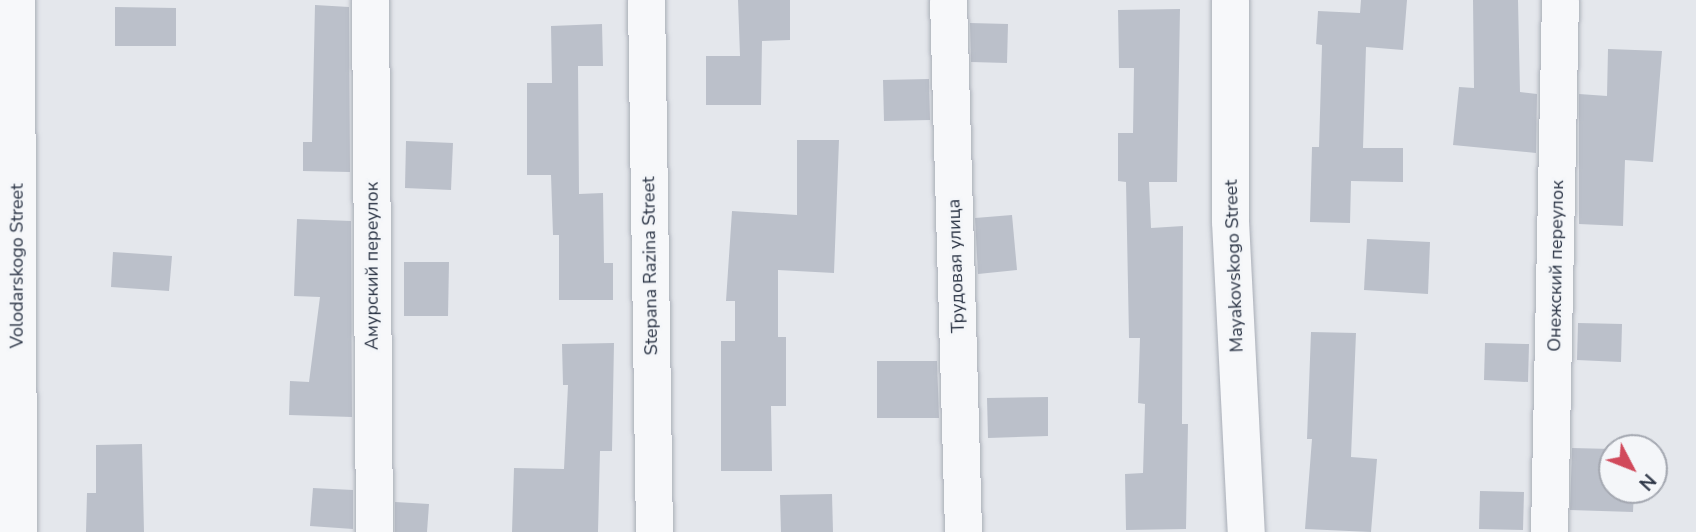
<!DOCTYPE html>
<meta charset="utf-8">
<style>
body{margin:0}
#map{position:relative;width:1696px;height:532px;overflow:hidden;background:#e4e7ec;font-family:"Nunito Sans",sans-serif}
div>[style]{position:absolute}
[style*='--x']{left:calc(var(--x)*1px);top:calc(var(--y)*1px);width:calc(var(--w)*1px);rotate:calc(var(--a)*1deg)}
.building>*{inset:0;background:#bbc0ca}
.roads{filter:drop-shadow(0 0 2px #a9aeb7) drop-shadow(0 0 2px #a9aeb7)}
.minor>*{height:37px;margin:-18.5px;padding:0 18.5px;transform-origin:18.5px;border-radius:18.5px;background:#f7f8fa}
span{translate:-50% -50%;white-space:nowrap;text-align:center;line-height:1.15;-webkit-text-stroke:5px #f4f6f9;paint-order:stroke}
.street-label{font-size:18px;color:#2b3445}
.north{position:absolute;left:1598px;top:434px;width:70px;height:70px;box-sizing:border-box;background:#f4f6f9;border:2px solid #a4a8b1;border-radius:50%;rotate:132deg;font-size:19px;font-weight:700;line-height:28px;text-align:center;color:#2b3445}
.north::after{content:'';display:block;margin:auto;width:24px;height:32px;background:#d1495b;clip-path:polygon(50% 0,100% 100%,50% 72%,0 100%)}
</style>
<div id="map">
<div class="building">
<div style="clip-path:polygon(738px 0,790px 0,790px 40px,762px 41px,761px 105px,706px 105px,706px 56px,740px 56px)"></div>
<div style="clip-path:polygon(1361px 0,1407px 0,1403px 50px,1366px 47px,1363px 148px,1403px 148px,1403px 182px,1351px 181px,1350px 223px,1310px 222px,1312px 147px,1319px 147px,1322px 45px,1316px 44px,1318px 11px,1360px 13px)"></div>
<div style="clip-path:polygon(1473px 0,1518px 0,1520px 92px,1537px 94px,1536px 153px,1453px 145px,1459px 87px,1474px 88px)"></div>
<div style="clip-path:polygon(315px 5px,349px 7px,350px 172px,303px 171px,303px 142px,312px 142px)"></div>
<div style="clip-path:polygon(115px 7px,176px 8px,176px 46px,115px 46px)"></div>
<div style="clip-path:polygon(1180px 9px,1177px 182px,1149px 182px,1151px 228px,1183px 226px,1182px 424px,1188px 424px,1186px 529px,1126px 530px,1125px 474px,1143px 473px,1145px 404px,1138px 403px,1140px 338px,1129px 338px,1126px 182px,1118px 181px,1118px 133px,1133px 133px,1134px 68px,1119px 68px,1118px 10px)"></div>
<div style="clip-path:polygon(970px 23px,1008px 24px,1007px 63px,971px 62px)"></div>
<div style="clip-path:polygon(602px 24px,603px 66px,578px 66px,579px 194px,603px 193px,604px 263px,613px 263px,613px 300px,559px 300px,559px 235px,553px 235px,551px 175px,527px 175px,527px 83px,552px 83px,551px 26px)"></div>
<div style="clip-path:polygon(1608px 49px,1662px 51px,1653px 162px,1625px 160px,1623px 226px,1579px 224px,1579px 94px,1607px 96px)"></div>
<div style="clip-path:polygon(929px 79px,930px 120px,884px 121px,883px 80px)"></div>
<div style="clip-path:polygon(797px 140px,839px 140px,834px 273px,778px 270px,778px 337px,786px 337px,786px 406px,771px 406px,772px 471px,721px 471px,721px 341px,735px 341px,735px 301px,726px 301px,732px 211px,797px 215px)"></div>
<div style="clip-path:polygon(406px 141px,453px 143px,451px 190px,405px 188px)"></div>
<div style="clip-path:polygon(1012px 215px,1017px 270px,978px 274px,975px 218px)"></div>
<div style="clip-path:polygon(297px 219px,351px 221px,352px 417px,289px 415px,290px 381px,309px 382px,320px 297px,294px 296px)"></div>
<div style="clip-path:polygon(1367px 239px,1430px 242px,1428px 294px,1364px 290px)"></div>
<div style="clip-path:polygon(113px 252px,172px 256px,169px 291px,111px 287px)"></div>
<div style="clip-path:polygon(404px 262px,449px 262px,448px 316px,404px 316px)"></div>
<div style="clip-path:polygon(1578px 323px,1622px 324px,1621px 362px,1577px 360px)"></div>
<div style="clip-path:polygon(1311px 332px,1356px 333px,1351px 457px,1377px 459px,1371px 532px,1305px 529px,1312px 439px,1307px 439px)"></div>
<div style="clip-path:polygon(614px 343px,612px 451px,600px 451px,598px 532px,512px 532px,514px 468px,564px 469px,568px 385px,563px 385px,562px 344px)"></div>
<div style="clip-path:polygon(1485px 343px,1529px 344px,1528px 382px,1484px 380px)"></div>
<div style="clip-path:polygon(877px 361px,937px 361px,939px 418px,877px 418px)"></div>
<div style="clip-path:polygon(1048px 397px,1048px 436px,988px 438px,987px 398px)"></div>
<div style="clip-path:polygon(142px 444px,144px 532px,86px 532px,87px 493px,96px 493px,96px 445px)"></div>
<div style="clip-path:polygon(1572px 448px,1612px 449px,1612px 490px,1634px 490px,1633px 512px,1570px 510px)"></div>
<div style="clip-path:polygon(313px 488px,353px 490px,353px 529px,310px 526px)"></div>
<div style="clip-path:polygon(1480px 491px,1524px 492px,1523px 530px,1479px 529px)"></div>
<div style="clip-path:polygon(832px 494px,833px 532px,781px 532px,780px 495px)"></div>
<div style="clip-path:polygon(395px 502px,429px 504px,427px 532px,395px 532px)"></div>
</div>
<div class="roads">
<div class="minor">
<div style="--x:16;--y:0;--w:532;--a:89.78"></div>
<div style="--x:370;--y:0;--w:532;--a:89.57"></div>
<div style="--x:646;--y:0;--w:532;--a:89.14"></div>
<div style="--x:948;--y:0;--w:532;--a:88.38"></div>
<div style="--x:1230;--y:0;--w:221;--a:90"></div>
<div style="--x:1230;--y:221;--w:311;--a:87.1"></div>
<div style="--x:1549;--y:532;--w:532;--a:-88.82"></div>
</div>
</div>
<div class="street-label">
<span style="left:17px;top:266px;rotate:-90deg">Volodarskogo Street</span>
<span style="left:372px;top:266px;rotate:-90deg">Амурский переулок</span>
<span style="left:650px;top:266px;rotate:-91deg">Stepana Razina Street</span>
<span style="left:956px;top:266px;rotate:-92deg">Трудовая улица</span>
<span style="left:1234px;top:266px;rotate:-92deg">Mayakovskogo Street</span>
<span style="left:1556px;top:266px;rotate:-89deg">Онежский переулок</span>
</div>
<div class="north">N</div>
</div>
